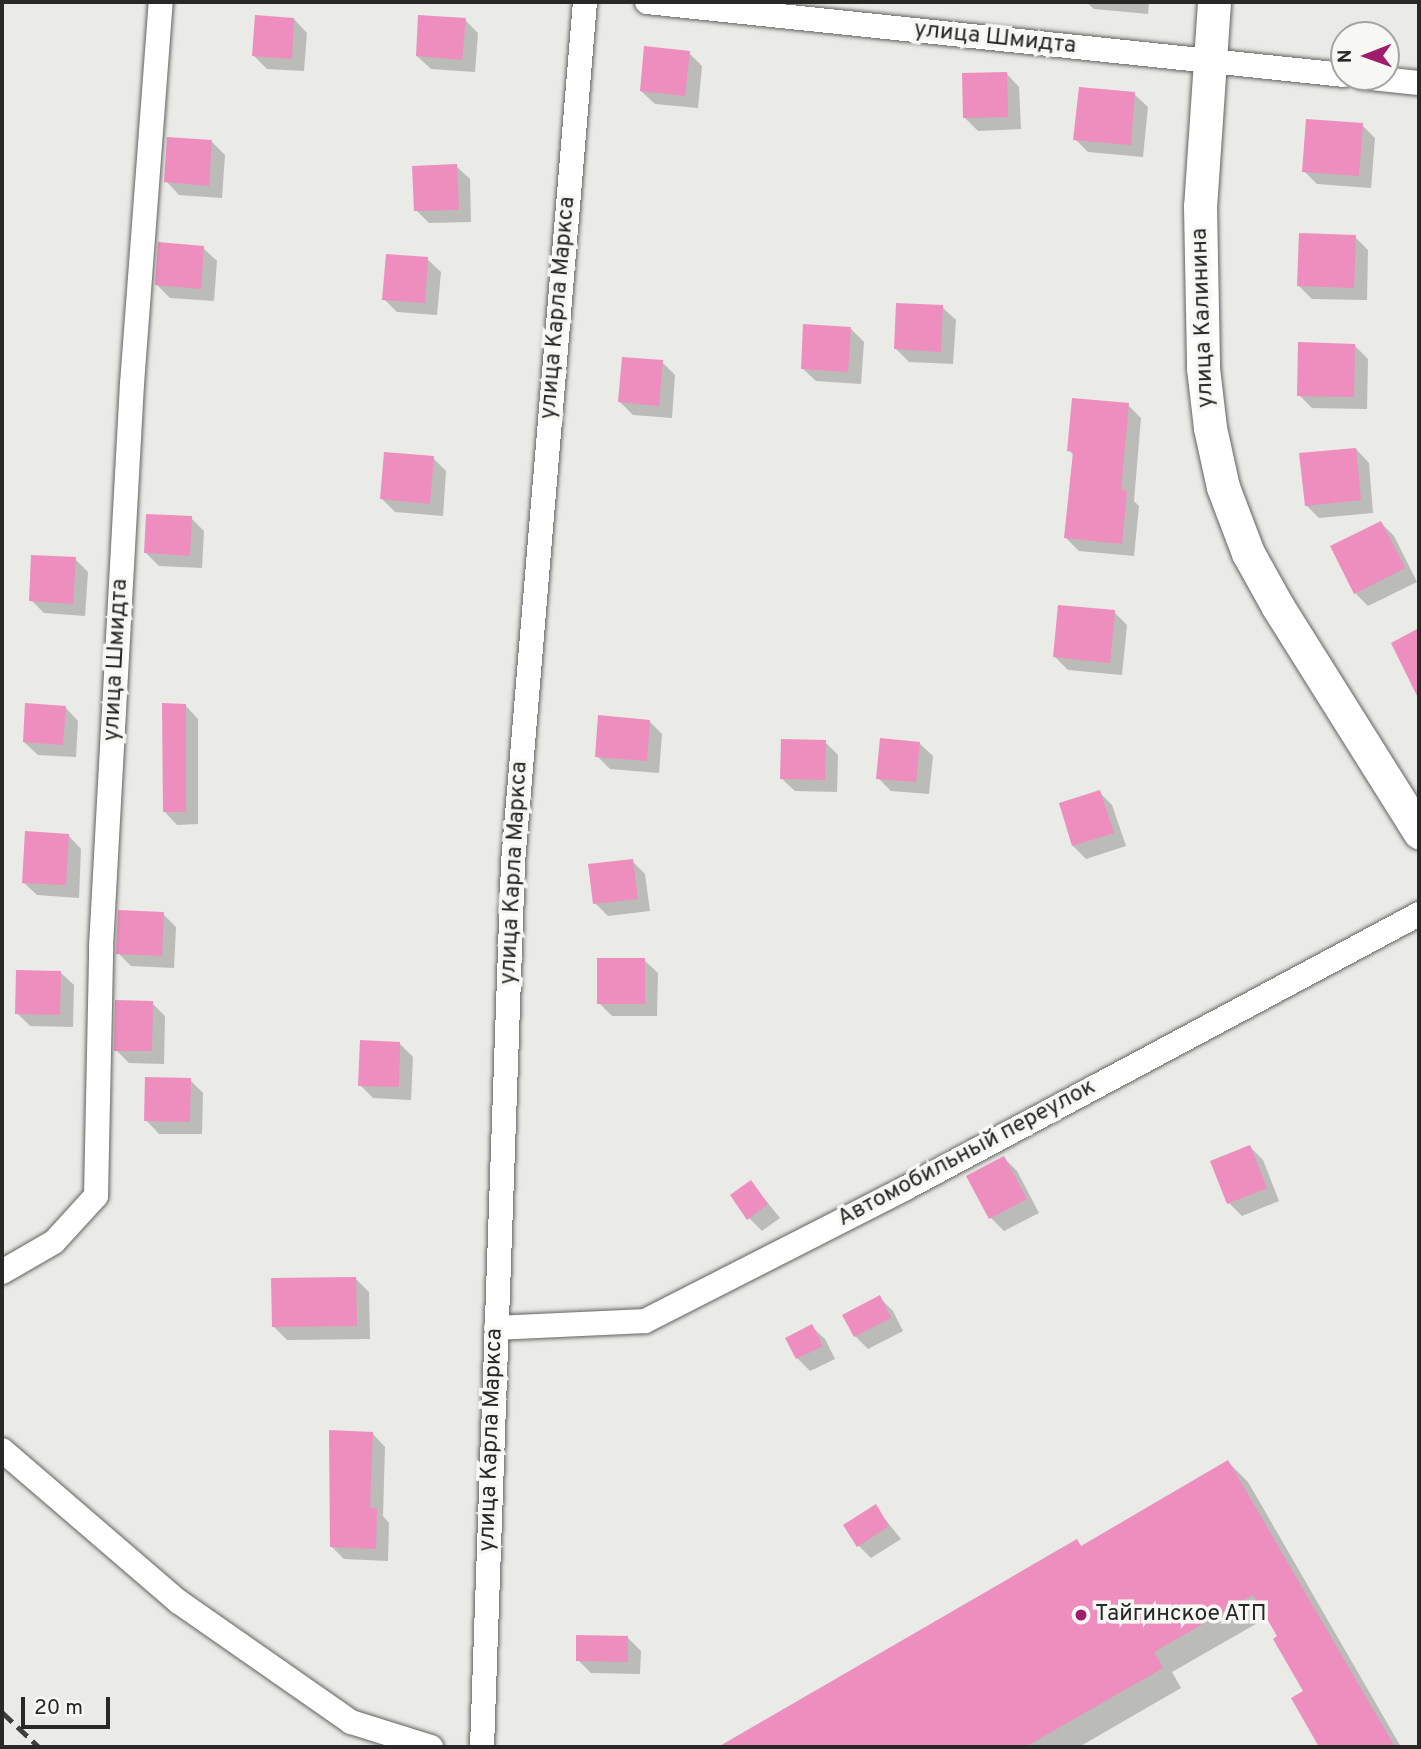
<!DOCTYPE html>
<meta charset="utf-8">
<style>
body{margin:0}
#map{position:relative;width:1421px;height:1749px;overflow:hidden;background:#eaeae7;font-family:Overpass,sans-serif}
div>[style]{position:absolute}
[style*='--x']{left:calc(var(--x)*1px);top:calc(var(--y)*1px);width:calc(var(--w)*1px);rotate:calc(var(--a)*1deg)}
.shadow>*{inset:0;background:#0003}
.building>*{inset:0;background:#ed8ebf}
.roads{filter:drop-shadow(0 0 2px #626360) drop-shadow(0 0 2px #626360)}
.street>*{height:24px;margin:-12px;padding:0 12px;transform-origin:12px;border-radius:12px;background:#fff}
.secondary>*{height:33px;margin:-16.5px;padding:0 16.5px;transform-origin:16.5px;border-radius:16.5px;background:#fff}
.rail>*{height:5px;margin-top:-2.5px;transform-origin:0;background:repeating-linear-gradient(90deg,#3f3f3e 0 14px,transparent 0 21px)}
.dots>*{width:19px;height:19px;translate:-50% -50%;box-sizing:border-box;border:4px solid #f7f8f4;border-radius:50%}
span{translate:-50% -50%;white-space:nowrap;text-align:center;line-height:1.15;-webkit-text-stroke:7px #f7f8f4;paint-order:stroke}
.street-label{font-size:23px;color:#282827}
.poi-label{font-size:23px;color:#282827}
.left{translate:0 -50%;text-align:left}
.frame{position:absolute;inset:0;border:4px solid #282827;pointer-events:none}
.north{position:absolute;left:1330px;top:21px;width:70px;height:70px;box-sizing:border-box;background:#f7f8f4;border:2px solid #a4a5a2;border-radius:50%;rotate:269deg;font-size:19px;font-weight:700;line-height:28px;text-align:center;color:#282827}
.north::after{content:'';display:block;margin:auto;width:24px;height:32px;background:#a01d6e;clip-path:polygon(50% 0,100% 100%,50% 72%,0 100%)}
.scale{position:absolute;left:21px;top:1697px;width:89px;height:32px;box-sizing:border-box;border:4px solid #282827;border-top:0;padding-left:9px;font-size:21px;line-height:24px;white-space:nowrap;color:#282827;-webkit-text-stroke:5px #f7f8f4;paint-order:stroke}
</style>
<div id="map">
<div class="shadow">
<div style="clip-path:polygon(1086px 2px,1149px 2px,1148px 14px,1094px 9px)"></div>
<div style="clip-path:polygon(294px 19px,307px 33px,304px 71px,267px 69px,254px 56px)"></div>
<div style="clip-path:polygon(465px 20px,478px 33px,475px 72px,431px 69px,417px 56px)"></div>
<div style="clip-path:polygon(689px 53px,702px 66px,698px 108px,655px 104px,641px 91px)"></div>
<div style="clip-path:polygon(1006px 73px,1019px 87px,1021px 129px,978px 131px,965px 118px)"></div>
<div style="clip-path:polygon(1134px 94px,1148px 107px,1143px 157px,1088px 152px,1075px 139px)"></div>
<div style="clip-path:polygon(1362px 125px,1375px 138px,1371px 188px,1317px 184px,1304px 171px)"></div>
<div style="clip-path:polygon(212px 142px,225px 155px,222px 198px,179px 195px,166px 181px)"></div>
<div style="clip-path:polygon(456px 166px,470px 179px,471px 222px,429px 223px,416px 210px)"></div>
<div style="clip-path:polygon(1355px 237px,1368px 250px,1367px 300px,1312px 299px,1299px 286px)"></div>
<div style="clip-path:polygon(203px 248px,217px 261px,214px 301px,170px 298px,157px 285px)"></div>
<div style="clip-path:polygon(427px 259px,441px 272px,437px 315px,397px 312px,384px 299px)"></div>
<div style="clip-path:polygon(942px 307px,956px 320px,953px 364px,909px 362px,896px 349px)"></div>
<div style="clip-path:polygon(851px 329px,864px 342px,861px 384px,816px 381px,802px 368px)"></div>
<div style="clip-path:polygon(1355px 346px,1368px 359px,1367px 409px,1312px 408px,1299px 395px)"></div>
<div style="clip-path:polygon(662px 362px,675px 375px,672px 418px,633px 415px,620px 402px)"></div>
<div style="clip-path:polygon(1128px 405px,1141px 418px,1134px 501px,1139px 506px,1134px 556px,1079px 551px,1066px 538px,1074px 456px,1069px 450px)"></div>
<div style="clip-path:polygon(1356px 449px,1369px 463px,1373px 513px,1319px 518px,1306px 505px)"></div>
<div style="clip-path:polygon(433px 458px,446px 471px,443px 516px,395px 512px,382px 499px)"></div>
<div style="clip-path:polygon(191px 518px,204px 531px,202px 568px,159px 566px,146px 553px)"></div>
<div style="clip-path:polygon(1381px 523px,1394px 536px,1417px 582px,1368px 606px,1355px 593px)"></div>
<div style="clip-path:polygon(75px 559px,88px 572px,85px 616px,44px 613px,31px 600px)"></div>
<div style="clip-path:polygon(1114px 612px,1127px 625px,1122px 675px,1068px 670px,1055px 657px)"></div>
<div style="clip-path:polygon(185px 705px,198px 719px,198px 824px,177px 825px,164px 811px)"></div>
<div style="clip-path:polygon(65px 707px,78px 721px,76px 757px,38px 755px,24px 742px)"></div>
<div style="clip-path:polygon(649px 721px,662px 734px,659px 773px,610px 769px,597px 756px)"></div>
<div style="clip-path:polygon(825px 742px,838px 755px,837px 792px,795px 791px,781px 778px)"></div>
<div style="clip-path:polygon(919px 743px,933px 756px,929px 794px,891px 791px,878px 778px)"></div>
<div style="clip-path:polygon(1099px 792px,1112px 805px,1126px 846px,1086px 859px,1073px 846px)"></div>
<div style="clip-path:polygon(68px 835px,81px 849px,79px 898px,37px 895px,23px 882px)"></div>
<div style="clip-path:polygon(632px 861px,645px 874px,650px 911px,608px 916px,595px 903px)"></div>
<div style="clip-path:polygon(163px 914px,176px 927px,174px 968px,131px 966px,118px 953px)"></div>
<div style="clip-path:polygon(644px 960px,658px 973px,657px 1016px,612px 1016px,599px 1003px)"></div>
<div style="clip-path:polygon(60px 972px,74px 985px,73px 1027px,30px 1026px,17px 1013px)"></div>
<div style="clip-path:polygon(152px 1003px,165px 1016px,164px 1064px,129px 1063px,116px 1050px)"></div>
<div style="clip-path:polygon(400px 1044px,413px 1057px,411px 1100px,373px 1098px,360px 1085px)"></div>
<div style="clip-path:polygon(190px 1080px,203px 1093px,202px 1134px,159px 1134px,146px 1120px)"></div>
<div style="clip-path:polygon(1250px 1147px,1263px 1160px,1279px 1201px,1242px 1216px,1229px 1203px)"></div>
<div style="clip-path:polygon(1004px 1158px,1017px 1171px,1039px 1213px,1004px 1231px,991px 1218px,968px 1177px)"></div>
<div style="clip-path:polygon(751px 1182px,780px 1218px,762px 1231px,749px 1218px)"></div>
<div style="clip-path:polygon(356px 1279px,369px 1292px,370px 1339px,287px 1340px,274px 1327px)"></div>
<div style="clip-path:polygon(880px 1298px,893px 1311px,903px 1331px,868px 1349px,855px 1336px)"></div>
<div style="clip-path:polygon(811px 1326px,825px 1339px,835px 1359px,810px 1371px,797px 1358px)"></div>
<div style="clip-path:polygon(372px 1433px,385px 1447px,383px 1516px,389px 1523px,388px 1561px,344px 1559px,331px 1546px)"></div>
<div style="clip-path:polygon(1228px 1462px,1248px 1482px,1401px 1747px,1321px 1747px,1293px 1699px,1305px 1691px,1268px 1617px,1172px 1672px,1181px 1688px,1079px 1747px,753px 1747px,745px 1733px,1077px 1542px,1082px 1547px)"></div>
<div style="clip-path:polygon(875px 1507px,901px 1539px,871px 1558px,858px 1545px)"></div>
<div style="clip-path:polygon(628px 1638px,641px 1651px,640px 1674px,591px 1673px,578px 1660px)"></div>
</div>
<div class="building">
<div style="clip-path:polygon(255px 15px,294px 18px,292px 59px,252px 56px)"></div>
<div style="clip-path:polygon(418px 15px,466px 18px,462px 60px,416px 56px)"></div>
<div style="clip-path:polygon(644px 46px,690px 51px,685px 96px,640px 91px)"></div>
<div style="clip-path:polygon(1007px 72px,1008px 117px,963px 118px,962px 73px)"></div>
<div style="clip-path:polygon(1079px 87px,1135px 92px,1131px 145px,1073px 140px)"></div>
<div style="clip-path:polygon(1306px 119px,1363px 123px,1359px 176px,1302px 172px)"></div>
<div style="clip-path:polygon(167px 137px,212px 140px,209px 186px,164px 182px)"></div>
<div style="clip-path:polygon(457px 164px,459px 210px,414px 211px,412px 166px)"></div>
<div style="clip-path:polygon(1299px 233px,1356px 235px,1354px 288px,1297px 286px)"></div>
<div style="clip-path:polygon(158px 242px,204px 246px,201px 289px,155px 285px)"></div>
<div style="clip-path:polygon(386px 254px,428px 257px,425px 303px,382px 300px)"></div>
<div style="clip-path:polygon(896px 303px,943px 305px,941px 352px,894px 349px)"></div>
<div style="clip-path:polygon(803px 324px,851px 327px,848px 372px,801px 369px)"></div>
<div style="clip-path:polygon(1298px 342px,1355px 344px,1354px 397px,1297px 396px)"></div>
<div style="clip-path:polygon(622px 357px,663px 360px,659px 406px,618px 402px)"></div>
<div style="clip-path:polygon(1072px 398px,1129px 403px,1121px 490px,1127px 491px,1122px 544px,1064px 538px,1073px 452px,1067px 451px)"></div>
<div style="clip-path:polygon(1356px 448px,1361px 500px,1305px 506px,1299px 453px)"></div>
<div style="clip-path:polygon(384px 452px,434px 456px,430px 504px,380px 499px)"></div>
<div style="clip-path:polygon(146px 514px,192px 516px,190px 556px,144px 553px)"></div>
<div style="clip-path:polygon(1381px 521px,1405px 568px,1354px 594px,1330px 546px)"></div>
<div style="clip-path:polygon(31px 555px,76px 557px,73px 604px,29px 601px)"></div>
<div style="clip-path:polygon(1058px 605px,1115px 610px,1110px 663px,1053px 657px)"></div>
<div style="clip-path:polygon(1419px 628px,1419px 700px,1391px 643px)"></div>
<div style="clip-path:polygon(25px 703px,66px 706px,63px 745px,23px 742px)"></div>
<div style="clip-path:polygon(162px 703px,186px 704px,186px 812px,163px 812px)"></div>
<div style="clip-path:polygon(598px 715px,650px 720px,647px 761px,595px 757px)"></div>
<div style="clip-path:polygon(880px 738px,920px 742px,916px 782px,876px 779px)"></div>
<div style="clip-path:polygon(781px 739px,826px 740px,825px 780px,780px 779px)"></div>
<div style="clip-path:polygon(1100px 790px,1114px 833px,1072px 846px,1059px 803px)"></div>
<div style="clip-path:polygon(25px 831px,69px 834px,66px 885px,22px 883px)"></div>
<div style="clip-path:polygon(633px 859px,638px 899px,593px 904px,588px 864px)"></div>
<div style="clip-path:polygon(118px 910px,164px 912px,162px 956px,116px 954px)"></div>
<div style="clip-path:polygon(597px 958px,645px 958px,645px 1004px,597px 1004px)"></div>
<div style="clip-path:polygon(16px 970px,61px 971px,60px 1015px,15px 1014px)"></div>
<div style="clip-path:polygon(115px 1000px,153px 1001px,152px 1051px,114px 1051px)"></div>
<div style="clip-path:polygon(360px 1040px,400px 1042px,399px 1087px,358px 1086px)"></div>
<div style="clip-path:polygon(145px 1077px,191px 1078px,190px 1122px,144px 1121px)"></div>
<div style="clip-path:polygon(1250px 1145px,1267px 1188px,1227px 1204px,1210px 1161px)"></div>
<div style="clip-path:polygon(1004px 1156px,1027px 1199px,989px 1219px,966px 1176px)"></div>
<div style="clip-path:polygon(751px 1180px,768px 1204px,747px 1220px,730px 1195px)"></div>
<div style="clip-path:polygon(356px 1277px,357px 1326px,272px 1327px,271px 1278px)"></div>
<div style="clip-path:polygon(880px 1295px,891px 1318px,854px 1337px,842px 1315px)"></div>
<div style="clip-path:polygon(812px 1324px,823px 1346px,796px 1359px,785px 1338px)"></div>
<div style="clip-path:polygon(329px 1430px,373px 1432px,370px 1508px,377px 1508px,376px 1549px,330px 1547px)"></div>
<div style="clip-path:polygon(1228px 1460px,1395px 1747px,1319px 1747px,1291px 1698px,1303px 1691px,1273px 1639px,1277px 1636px,1253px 1595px,1154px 1652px,1163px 1668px,1025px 1747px,718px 1747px,1077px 1539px,1081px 1546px)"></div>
<div style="clip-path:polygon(876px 1504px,889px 1526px,857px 1547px,843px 1525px)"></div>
<div style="clip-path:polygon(576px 1635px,628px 1636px,628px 1662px,576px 1661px)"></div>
</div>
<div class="roads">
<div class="street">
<div style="--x:647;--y:2;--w:701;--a:5.98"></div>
<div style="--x:1362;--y:77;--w:57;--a:6"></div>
<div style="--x:2;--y:1272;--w:60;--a:-30"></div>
<div style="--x:54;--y:1242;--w:62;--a:-47.6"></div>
<div style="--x:96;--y:1196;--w:249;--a:-88.8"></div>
<div style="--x:101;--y:947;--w:564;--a:-86.85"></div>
<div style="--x:132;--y:384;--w:383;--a:-85.7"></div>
<div style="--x:496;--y:1328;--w:149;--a:-2.7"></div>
<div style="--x:645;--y:1321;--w:291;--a:-27"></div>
<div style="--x:904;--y:1189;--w:584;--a:-28.1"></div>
<div style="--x:2;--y:1450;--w:233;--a:40.7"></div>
<div style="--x:179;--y:1602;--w:210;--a:34.9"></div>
<div style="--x:351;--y:1722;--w:84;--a:17.4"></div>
<div style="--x:482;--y:1747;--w:885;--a:-87.99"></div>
<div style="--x:513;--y:863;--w:864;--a:-85.22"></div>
</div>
<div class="secondary">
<div style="--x:1214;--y:2;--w:204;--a:93.9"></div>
<div style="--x:1200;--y:206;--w:162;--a:88.9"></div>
<div style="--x:1203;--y:368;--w:60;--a:83.3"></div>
<div style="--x:1210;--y:428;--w:60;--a:77.6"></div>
<div style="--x:1223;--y:487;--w:71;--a:69.3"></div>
<div style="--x:1248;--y:553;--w:62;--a:60.9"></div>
<div style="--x:1278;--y:607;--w:266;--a:57.9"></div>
</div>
</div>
<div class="rail">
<div style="--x:2;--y:1712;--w:51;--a:43.4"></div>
</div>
<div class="dots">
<div style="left:1081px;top:1615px;background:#a01d6e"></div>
</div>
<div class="street-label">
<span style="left:995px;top:39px;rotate:6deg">улица Шмидта</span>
<span style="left:559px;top:308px;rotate:-85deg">улица Карла Маркса</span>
<span style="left:1204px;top:318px;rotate:-92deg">улица Калинина</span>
<span style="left:117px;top:660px;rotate:-87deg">улица Шмидта</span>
<span style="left:515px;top:873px;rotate:-87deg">улица Карла Маркса</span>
<span style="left:967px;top:1154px;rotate:-28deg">Автомобильный переулок</span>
<span style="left:492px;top:1440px;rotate:-88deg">улица Карла Маркса</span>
</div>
<div class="poi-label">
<span class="left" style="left:1095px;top:1615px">Тайгинское АТП</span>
</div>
<div class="frame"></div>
<div class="north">N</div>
<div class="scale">20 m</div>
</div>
